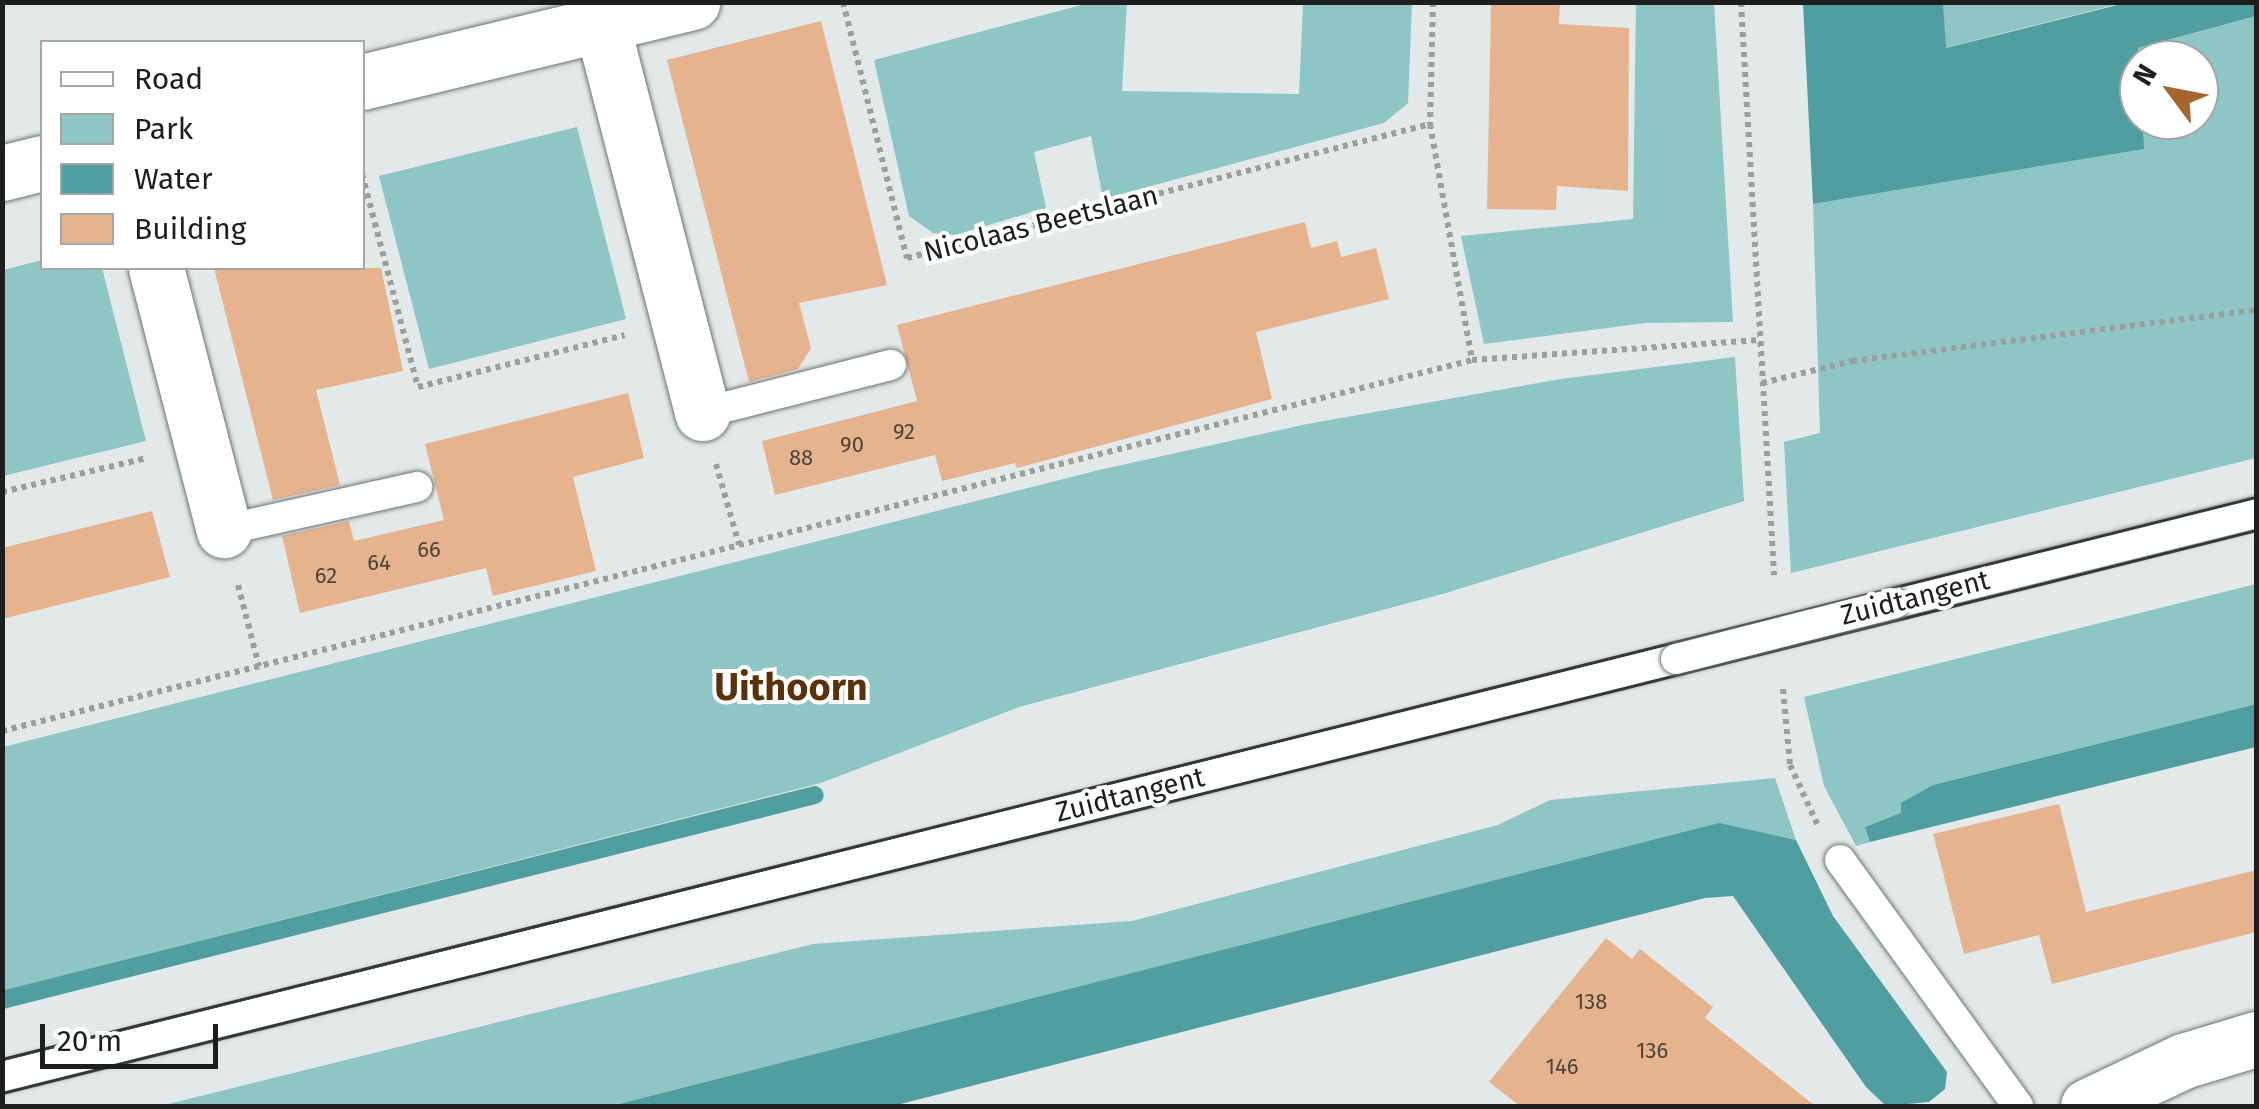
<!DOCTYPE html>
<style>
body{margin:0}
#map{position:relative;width:2259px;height:1109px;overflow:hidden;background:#e2e9e8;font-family:"Fira Sans",sans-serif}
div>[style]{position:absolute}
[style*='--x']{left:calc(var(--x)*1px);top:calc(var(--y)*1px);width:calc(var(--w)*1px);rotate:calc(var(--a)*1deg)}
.green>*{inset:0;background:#8ec5c5}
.water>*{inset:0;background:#509e9f}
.stream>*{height:18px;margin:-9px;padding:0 9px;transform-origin:9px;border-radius:9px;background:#509e9f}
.building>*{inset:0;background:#e5b48e}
.path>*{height:6px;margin-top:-3px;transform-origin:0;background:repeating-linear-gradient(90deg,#9ba09f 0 5px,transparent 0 10px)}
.roads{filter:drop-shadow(0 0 2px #6d7373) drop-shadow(0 0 2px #6d7373)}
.lane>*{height:30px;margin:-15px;padding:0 15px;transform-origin:15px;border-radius:15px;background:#fff}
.street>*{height:55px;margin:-27.5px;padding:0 27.5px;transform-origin:27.5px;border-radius:27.5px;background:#fff}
.tram>*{height:2.5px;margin:-1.25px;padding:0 1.25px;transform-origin:1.25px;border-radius:1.25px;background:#363838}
.bridges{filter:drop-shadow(0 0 2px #6d7373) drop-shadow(0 0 2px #6d7373)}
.lane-bridge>*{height:30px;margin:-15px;padding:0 15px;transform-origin:15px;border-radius:15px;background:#fff}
span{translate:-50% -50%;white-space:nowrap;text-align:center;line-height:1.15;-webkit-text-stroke:8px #fff;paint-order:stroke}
.number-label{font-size:22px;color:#4f443b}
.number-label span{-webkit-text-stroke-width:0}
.street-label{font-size:28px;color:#1d1f1f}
.district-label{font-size:38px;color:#5b3107;font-weight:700}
.frame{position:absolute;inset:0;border:5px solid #1d1f1f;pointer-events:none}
.legend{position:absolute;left:40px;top:40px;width:325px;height:230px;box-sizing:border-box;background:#fff;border:2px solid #a5a5a5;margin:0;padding:12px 18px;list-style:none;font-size:30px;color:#1d1f1f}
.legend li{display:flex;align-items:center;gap:20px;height:50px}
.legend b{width:50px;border:2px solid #a5a5a5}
.north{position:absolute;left:2119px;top:40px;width:100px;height:100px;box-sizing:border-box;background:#fff;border:2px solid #a5a5a5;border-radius:50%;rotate:302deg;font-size:28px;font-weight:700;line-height:40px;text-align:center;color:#1d1f1f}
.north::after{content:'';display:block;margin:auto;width:35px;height:45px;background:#a5652d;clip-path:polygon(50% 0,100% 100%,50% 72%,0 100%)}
.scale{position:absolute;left:40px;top:1024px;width:178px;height:45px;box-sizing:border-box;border:5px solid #1d1f1f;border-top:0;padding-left:12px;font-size:30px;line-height:35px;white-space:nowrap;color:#1d1f1f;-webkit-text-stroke:8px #fff;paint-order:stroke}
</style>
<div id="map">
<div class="green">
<div style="clip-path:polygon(1943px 2px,2122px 3px,1945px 48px)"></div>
<div style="clip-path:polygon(1089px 3px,1127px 3px,1122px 91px,1299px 94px,1303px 3px,1412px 3px,1408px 103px,1384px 123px,1103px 199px,1091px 136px,1034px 152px,1046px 208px,955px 235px,933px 233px,909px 216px,874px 60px)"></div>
<div style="clip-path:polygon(1636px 3px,1714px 3px,1733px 322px,1646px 323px,1484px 344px,1461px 236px,1633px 219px)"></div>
<div style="clip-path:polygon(2256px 16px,2256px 458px,1791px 573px,1784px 442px,1820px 433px,1813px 204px,2143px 149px,2142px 120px,2199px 120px,2199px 60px,2139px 64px,2138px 48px)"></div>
<div style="clip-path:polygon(577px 127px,626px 319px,429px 369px,379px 176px)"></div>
<div style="clip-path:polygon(42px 260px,42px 268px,102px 268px,146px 441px,3px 476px,3px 270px)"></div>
<div style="clip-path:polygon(1735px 357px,1744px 501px,1446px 593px,1019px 707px,821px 783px,3px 991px,3px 747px,1099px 470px,1307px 424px,1561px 379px)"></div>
<div style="clip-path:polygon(2256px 584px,2256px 704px,1933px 785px,1902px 813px,1866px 827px,1870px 842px,1856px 846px,1824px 786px,1804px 697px)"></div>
<div style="clip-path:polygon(1775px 778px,1796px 840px,1718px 824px,611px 1106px,160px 1106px,813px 944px,1132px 921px,1498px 825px,1550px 800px)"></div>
</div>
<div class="water">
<div style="clip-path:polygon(1803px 3px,1943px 3px,1946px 48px,2125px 3px,2256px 3px,2256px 16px,2138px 48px,2144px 149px,1813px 204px)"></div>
<div style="clip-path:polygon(2256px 704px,2256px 747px,1870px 842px,1865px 827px,1901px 813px,1901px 803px,1933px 785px)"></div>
<div style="clip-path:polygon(1719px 823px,1796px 840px,1833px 916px,1947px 1072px,1945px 1089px,1929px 1102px,1886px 1106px,1866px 1087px,1733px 896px,1705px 898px,893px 1106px,611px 1106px)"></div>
</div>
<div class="stream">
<div style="--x:2;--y:1000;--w:838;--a:-14.15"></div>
</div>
<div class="building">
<div style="clip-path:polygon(1491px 2px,1560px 2px,1559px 24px,1629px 28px,1628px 191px,1557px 186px,1556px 210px,1487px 209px)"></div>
<div style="clip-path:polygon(821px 21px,887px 285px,799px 303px,811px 348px,798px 369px,749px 382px,667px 60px)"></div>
<div style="clip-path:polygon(1305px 222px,1311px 248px,1337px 241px,1341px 257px,1376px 248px,1389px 299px,1256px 332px,1272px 399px,1017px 468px,1015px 463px,942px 481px,935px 455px,775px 495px,762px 441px,917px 401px,897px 325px)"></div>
<div style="clip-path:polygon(214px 268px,381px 268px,403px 371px,316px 390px,340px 485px,273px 500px)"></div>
<div style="clip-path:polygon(628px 393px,644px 458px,573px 477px,596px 571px,493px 596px,486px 568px,300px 613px,282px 536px,349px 521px,354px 541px,444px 520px,425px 444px)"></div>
<div style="clip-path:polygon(152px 511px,170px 577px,2px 619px,2px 548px)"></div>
<div style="clip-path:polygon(2059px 804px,2086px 912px,2256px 870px,2256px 932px,2052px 984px,2039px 935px,1964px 954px,1933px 834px)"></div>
<div style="clip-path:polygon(1606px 938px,1632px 959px,1640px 949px,1713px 1007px,1705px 1018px,1815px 1106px,1520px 1106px,1489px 1082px)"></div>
</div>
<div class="path">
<div style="--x:843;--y:2;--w:264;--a:76"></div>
<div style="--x:907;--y:258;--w:540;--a:-14.37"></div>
<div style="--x:1433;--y:2;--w:122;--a:91.4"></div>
<div style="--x:1430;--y:124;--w:240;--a:79.9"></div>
<div style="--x:1741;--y:2;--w:574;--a:86.7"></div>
<div style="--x:362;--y:174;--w:220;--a:75.3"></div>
<div style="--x:418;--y:387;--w:213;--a:-14.1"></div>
<div style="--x:1762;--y:383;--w:93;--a:-13.7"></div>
<div style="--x:1852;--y:361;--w:407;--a:-7.2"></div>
<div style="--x:716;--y:464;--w:84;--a:74.1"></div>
<div style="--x:2;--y:492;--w:149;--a:-13.2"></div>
<div style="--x:238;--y:585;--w:84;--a:75.5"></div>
<div style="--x:1783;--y:689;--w:76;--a:84.7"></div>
<div style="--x:1790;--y:765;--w:67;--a:65.3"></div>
<div style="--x:2;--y:731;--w:1516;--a:-14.16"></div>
<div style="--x:1472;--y:360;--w:288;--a:-4"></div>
</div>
<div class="roads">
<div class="lane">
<div style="--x:702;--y:413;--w:195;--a:-14.3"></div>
<div style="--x:224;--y:530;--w:198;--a:-12.6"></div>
<div style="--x:1895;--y:603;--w:372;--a:-14"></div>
<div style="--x:1840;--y:860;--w:304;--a:54.1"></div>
<div style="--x:2;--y:1077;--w:1725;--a:-14.02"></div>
</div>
<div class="street">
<div style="--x:602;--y:25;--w:401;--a:75.5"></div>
<div style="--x:362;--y:82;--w:340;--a:-13.6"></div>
<div style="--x:2;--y:173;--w:41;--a:-14"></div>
<div style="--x:156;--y:268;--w:271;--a:75.5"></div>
<div style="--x:2088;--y:1106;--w:105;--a:-25.3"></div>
<div style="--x:2183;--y:1061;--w:76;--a:-16.8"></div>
</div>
</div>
<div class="tram">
<div style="--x:2;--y:1059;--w:2323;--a:-14"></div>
<div style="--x:2;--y:1093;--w:2323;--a:-14.02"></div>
</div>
<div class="bridges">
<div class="lane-bridge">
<div style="--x:1676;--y:659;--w:226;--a:-14.3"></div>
</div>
</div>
<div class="number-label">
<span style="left:904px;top:432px">92</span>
<span style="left:852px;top:445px">90</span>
<span style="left:801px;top:458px">88</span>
<span style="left:429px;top:550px">66</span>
<span style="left:379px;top:563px">64</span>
<span style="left:326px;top:576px">62</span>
<span style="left:1591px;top:1002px">138</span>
<span style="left:1652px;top:1051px">136</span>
<span style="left:1562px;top:1067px">146</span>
</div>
<div class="street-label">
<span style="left:1041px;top:224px;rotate:-14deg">Nicolaas Beetslaan</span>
<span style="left:1915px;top:598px;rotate:-14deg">Zuidtangent</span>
<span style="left:1130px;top:795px;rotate:-14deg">Zuidtangent</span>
</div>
<div class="district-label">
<span style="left:791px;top:688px">Uithoorn</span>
</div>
<div class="frame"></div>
<ul class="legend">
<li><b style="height:12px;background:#fff"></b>Road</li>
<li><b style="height:28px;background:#8ec5c5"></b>Park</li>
<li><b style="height:28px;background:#509e9f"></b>Water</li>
<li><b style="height:28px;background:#e5b48e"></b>Building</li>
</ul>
<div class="north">N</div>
<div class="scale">20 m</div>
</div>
